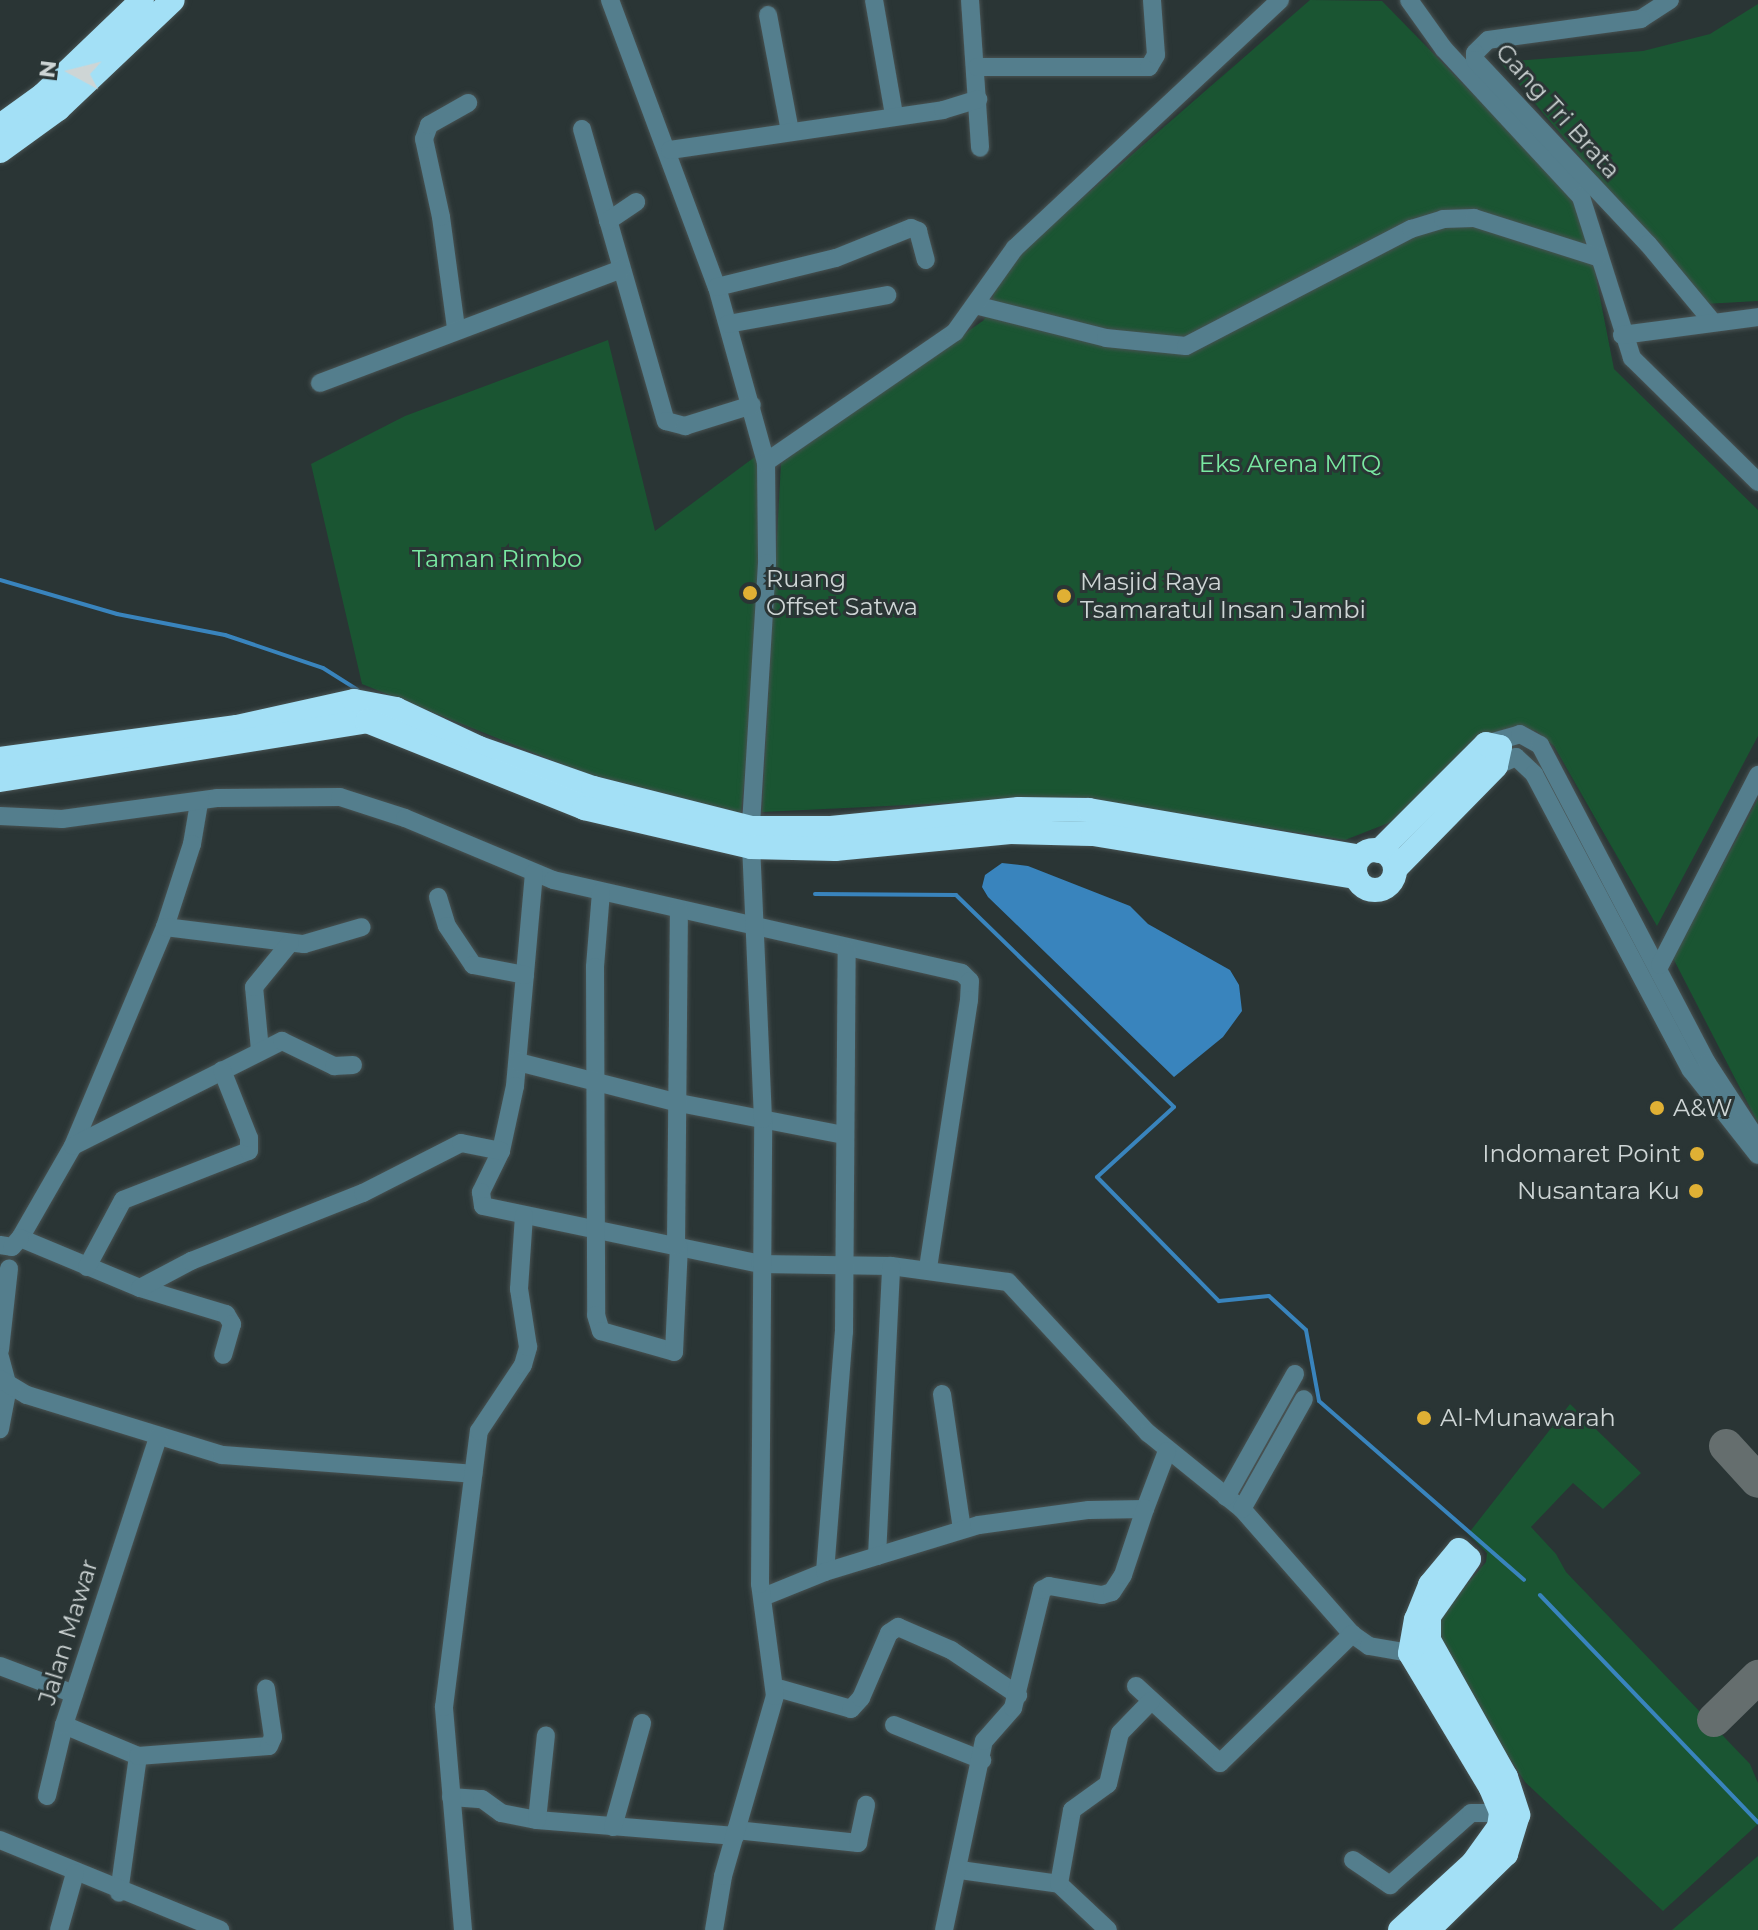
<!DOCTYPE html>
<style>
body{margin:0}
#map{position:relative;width:1758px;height:1930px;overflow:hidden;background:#2a3535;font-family:Montserrat,sans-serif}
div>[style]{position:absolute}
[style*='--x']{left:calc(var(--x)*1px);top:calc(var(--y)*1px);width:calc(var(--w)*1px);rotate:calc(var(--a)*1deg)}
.green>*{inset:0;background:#1a5532}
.water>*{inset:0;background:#3984bd}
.stream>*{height:4px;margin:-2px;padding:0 2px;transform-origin:2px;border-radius:2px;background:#3984bd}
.taxiway>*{height:34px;margin:-17px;padding:0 17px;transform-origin:17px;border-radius:17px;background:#656e6e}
.roads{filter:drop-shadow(0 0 2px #485252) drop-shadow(0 0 2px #485252)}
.minor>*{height:18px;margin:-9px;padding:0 9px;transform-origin:9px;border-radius:9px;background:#547e8d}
.highway>*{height:24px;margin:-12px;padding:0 12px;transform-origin:12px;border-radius:12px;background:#a3e0f6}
.highway>.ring{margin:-12px;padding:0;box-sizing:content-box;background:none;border:24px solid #a3e0f6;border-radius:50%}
.dots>*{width:22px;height:22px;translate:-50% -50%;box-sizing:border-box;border:4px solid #2a3535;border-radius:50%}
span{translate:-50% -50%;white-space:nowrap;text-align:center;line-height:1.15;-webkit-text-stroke:6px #2a3535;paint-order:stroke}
.street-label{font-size:24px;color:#ced5d5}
.park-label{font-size:24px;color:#79e9a2}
.poi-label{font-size:24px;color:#ced5d5}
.left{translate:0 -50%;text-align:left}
.right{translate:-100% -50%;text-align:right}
.north{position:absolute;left:32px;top:32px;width:80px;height:80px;-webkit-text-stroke:6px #2a3535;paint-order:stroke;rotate:277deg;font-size:22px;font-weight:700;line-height:32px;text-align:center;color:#ced5d5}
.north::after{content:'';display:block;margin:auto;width:28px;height:36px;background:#ced5d5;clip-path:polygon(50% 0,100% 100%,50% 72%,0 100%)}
</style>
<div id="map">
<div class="green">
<div style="clip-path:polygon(1310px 0,1382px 1px,1582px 206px,1614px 369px,1758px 510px,1758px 736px,1657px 926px,1554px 746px,1536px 731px,1519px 728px,1494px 732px,1391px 822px,1345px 840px,1073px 797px,762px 812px,781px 463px,984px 320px,1005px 265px)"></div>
<div style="clip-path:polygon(1758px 4px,1758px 301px,1704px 304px,1500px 62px,1643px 51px,1710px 34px)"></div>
<div style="clip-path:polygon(608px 340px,655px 531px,756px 456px,762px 489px,760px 625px,741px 813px,584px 773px,362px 684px,311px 464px,405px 416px)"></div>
<div style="clip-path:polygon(1758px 799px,1758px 1123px,1673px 958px)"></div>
<div style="clip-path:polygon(1570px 1404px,1641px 1473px,1603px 1509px,1573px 1483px,1531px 1527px,1556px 1554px,1566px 1572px,1750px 1764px,1758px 1783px,1758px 1824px,1663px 1911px,1525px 1782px,1451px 1667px,1439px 1638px,1439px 1617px,1486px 1562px,1487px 1553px,1468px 1534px)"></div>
<div style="clip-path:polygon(1758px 1856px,1758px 1930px,1672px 1930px)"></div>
</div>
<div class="water">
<div style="clip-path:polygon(1002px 863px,1028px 866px,1130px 906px,1148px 924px,1230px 970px,1239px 985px,1242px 1011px,1223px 1037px,1174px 1077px,988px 897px,982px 887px,985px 875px)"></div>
</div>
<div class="stream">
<div style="--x:0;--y:580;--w:122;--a:16.2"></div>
<div style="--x:117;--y:614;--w:110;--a:11"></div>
<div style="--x:225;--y:635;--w:103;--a:18.6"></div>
<div style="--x:323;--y:668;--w:41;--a:32.2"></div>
<div style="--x:815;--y:894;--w:141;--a:0.4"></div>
<div style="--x:956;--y:895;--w:304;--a:44.2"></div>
<div style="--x:1174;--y:1107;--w:104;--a:137.7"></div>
<div style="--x:1097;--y:1177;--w:174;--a:45.5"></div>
<div style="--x:1219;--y:1301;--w:50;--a:-5.7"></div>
<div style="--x:1269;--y:1296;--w:50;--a:42.6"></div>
<div style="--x:1306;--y:1330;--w:72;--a:79.6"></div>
<div style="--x:1319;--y:1401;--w:272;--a:41.1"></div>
<div style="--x:1540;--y:1595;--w:315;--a:46.2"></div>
</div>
<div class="taxiway">
<div style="--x:1726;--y:1446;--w:47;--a:47.6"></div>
<div style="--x:1714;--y:1720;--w:62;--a:-44.3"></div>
</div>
<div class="roads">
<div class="minor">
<div style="--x:610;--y:0;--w:306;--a:69.6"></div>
<div style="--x:717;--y:287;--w:182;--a:74.4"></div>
<div style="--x:766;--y:462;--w:101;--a:89.4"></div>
<div style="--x:767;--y:563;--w:265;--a:93.5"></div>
<div style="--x:874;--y:0;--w:117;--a:80.1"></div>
<div style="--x:970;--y:0;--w:148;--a:86.1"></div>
<div style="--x:1409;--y:0;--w:60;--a:54.5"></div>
<div style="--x:1444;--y:49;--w:202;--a:47.2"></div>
<div style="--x:1581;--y:197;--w:169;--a:72.4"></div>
<div style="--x:1632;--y:358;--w:177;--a:44.5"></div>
<div style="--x:1670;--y:0;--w:35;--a:147"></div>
<div style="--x:1641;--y:19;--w:154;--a:172.2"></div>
<div style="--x:1488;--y:40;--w:18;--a:135"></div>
<div style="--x:1475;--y:53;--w:7;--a:90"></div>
<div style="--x:1475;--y:60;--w:253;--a:46.8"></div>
<div style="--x:1648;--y:244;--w:100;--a:50.3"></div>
<div style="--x:768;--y:15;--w:118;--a:79.3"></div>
<div style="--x:977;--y:67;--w:172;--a:0"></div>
<div style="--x:1149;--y:67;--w:14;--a:-60"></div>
<div style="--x:1156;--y:55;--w:55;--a:-94.2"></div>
<div style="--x:582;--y:129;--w:304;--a:74"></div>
<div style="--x:666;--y:421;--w:20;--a:15"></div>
<div style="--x:685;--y:426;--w:70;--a:-17.4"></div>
<div style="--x:670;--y:150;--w:276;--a:-8.3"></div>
<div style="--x:943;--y:110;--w:37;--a:-17"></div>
<div style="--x:608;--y:221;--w:34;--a:-34"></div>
<div style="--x:717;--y:287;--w:122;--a:-13.7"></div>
<div style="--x:836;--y:258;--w:81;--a:-21.8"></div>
<div style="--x:911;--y:228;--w:8;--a:23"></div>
<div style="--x:918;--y:231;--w:30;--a:75"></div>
<div style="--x:975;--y:305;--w:135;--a:14.1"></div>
<div style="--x:1106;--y:338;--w:80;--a:5.7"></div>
<div style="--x:1186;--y:346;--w:254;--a:-27.5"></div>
<div style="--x:1411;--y:229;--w:34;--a:-17"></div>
<div style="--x:1443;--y:219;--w:31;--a:-2"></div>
<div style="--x:1474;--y:218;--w:129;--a:17.6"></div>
<div style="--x:728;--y:324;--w:162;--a:-10.3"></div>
<div style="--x:456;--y:328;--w:112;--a:-97.7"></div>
<div style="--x:441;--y:217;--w:80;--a:-102.3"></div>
<div style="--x:424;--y:139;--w:15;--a:-70"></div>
<div style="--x:429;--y:125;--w:45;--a:-29.4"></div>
<div style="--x:1622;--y:335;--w:137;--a:-7.5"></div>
<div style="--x:320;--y:383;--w:322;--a:-20.7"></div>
<div style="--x:766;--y:462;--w:229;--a:-34.5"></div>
<div style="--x:955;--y:332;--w:103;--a:-54.5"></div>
<div style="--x:1015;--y:248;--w:363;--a:-43.1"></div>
<div style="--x:1486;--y:744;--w:35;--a:-16"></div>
<div style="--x:1520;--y:734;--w:23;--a:29"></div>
<div style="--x:1540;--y:745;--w:359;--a:62.3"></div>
<div style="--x:1707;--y:1063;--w:93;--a:56.8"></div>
<div style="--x:1496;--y:766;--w:22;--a:-24"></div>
<div style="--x:1516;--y:757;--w:25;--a:43"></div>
<div style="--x:1534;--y:774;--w:335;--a:62.1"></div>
<div style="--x:1691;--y:1070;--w:108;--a:51.8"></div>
<div style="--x:199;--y:803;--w:42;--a:99.7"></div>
<div style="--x:192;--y:844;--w:87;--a:108"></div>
<div style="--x:165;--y:927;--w:238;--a:112.8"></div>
<div style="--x:73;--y:1146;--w:106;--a:119.9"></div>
<div style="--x:20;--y:1238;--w:130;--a:22.6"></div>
<div style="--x:140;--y:1288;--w:90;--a:16.8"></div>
<div style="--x:226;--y:1314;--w:12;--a:59"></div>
<div style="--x:232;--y:1324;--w:32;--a:106"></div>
<div style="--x:0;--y:816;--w:62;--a:2.8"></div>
<div style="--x:62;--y:819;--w:156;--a:-7.7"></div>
<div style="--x:217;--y:798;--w:123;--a:-0.5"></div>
<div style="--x:340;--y:797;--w:68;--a:17.9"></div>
<div style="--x:405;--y:818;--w:160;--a:22.7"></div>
<div style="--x:553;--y:880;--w:419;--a:12.8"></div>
<div style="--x:962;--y:973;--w:11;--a:45"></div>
<div style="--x:970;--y:981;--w:19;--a:93"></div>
<div style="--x:969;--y:1000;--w:272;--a:98.7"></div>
<div style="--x:534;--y:873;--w:214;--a:95.1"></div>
<div style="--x:515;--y:1086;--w:66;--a:102.2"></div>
<div style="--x:501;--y:1151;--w:46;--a:116"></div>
<div style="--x:481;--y:1192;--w:14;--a:82"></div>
<div style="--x:483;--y:1206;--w:283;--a:11.8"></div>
<div style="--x:760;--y:1264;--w:131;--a:0.9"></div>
<div style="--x:891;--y:1266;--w:118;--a:7.8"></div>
<div style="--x:1008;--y:1282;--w:206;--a:47.2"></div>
<div style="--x:1148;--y:1433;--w:121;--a:39"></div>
<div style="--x:1242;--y:1509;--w:167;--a:48.7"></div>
<div style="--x:1352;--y:1634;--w:21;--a:35"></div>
<div style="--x:1369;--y:1646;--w:42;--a:9.7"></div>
<div style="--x:601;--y:892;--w:75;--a:94.6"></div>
<div style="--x:595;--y:967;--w:348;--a:89.8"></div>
<div style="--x:596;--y:1315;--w:17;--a:73"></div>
<div style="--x:601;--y:1331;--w:76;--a:16"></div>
<div style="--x:674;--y:1352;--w:105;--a:-87.3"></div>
<div style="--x:438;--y:897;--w:30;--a:73"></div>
<div style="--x:447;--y:926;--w:47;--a:56.3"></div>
<div style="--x:473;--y:965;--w:53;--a:10.9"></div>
<div style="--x:165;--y:927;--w:140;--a:7"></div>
<div style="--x:304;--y:944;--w:60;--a:-16.3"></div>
<div style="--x:1660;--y:965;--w:214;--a:-62.7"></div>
<div style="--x:260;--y:1050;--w:63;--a:-95.4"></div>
<div style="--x:254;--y:987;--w:57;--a:-50.7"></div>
<div style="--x:518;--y:1062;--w:166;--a:14.3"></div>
<div style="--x:679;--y:1103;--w:168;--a:11"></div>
<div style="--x:73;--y:1146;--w:234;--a:-26.7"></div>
<div style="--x:282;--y:1041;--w:58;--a:25.7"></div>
<div style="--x:334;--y:1066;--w:19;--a:-3"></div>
<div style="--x:0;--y:1245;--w:12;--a:9"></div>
<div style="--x:12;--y:1247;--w:12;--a:-48"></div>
<div style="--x:676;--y:1246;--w:336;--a:-89.5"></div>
<div style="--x:87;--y:1267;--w:76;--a:-61.8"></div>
<div style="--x:123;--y:1200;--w:135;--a:-21.3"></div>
<div style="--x:249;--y:1151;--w:13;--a:-90"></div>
<div style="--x:249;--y:1138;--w:73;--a:-111.7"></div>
<div style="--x:140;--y:1288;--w:58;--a:-27.9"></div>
<div style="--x:191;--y:1261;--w:185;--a:-21.6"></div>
<div style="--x:363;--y:1193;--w:110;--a:-27"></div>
<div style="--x:461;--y:1143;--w:41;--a:11.3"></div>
<div style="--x:0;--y:1350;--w:82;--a:-83.7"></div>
<div style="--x:0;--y:1357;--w:31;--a:75"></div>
<div style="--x:8;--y:1387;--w:43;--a:100.8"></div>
<div style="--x:0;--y:1379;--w:31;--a:31"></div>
<div style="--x:27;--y:1395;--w:204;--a:17.1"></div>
<div style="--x:222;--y:1455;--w:252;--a:4.3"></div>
<div style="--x:942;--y:1394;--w:137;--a:81.6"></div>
<div style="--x:1226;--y:1497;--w:141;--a:-60.7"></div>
<div style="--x:1242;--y:1509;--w:126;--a:-60.6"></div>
<div style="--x:877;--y:1556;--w:290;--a:-87.2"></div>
<div style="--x:825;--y:1572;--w:241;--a:-85.5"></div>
<div style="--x:844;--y:1332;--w:382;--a:-89.6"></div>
<div style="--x:763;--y:1597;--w:67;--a:-22"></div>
<div style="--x:825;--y:1572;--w:161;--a:-17"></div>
<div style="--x:979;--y:1525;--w:111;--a:-7.8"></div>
<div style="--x:1089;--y:1510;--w:56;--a:-1"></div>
<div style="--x:1145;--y:1509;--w:62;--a:-69.2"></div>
<div style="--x:0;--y:1666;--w:79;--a:20.7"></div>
<div style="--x:1136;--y:1686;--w:114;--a:42.5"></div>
<div style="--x:1220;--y:1763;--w:185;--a:-44.3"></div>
<div style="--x:774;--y:1687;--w:80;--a:15.9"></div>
<div style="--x:851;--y:1709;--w:15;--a:-48"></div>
<div style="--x:861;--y:1698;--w:71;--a:-66.7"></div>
<div style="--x:889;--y:1633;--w:11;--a:-34"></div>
<div style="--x:898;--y:1627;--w:58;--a:23.5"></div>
<div style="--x:951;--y:1650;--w:81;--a:33.9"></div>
<div style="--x:64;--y:1725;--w:80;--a:22.7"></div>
<div style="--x:138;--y:1756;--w:138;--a:97.9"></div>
<div style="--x:894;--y:1725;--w:95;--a:21.7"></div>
<div style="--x:138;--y:1756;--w:131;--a:-4.4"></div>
<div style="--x:269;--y:1746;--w:10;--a:-66"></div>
<div style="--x:273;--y:1737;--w:49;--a:-98.3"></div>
<div style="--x:47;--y:1796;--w:73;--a:-76.5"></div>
<div style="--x:64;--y:1725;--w:303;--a:-71.9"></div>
<div style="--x:451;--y:1797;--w:31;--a:4"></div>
<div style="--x:482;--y:1799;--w:24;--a:36"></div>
<div style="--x:501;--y:1813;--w:37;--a:11"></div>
<div style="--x:537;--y:1820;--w:199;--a:4.6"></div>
<div style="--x:537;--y:1820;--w:85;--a:-84"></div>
<div style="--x:613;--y:1827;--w:108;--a:-74.4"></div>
<div style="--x:736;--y:1830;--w:123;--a:6.1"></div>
<div style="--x:858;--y:1843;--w:39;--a:-78"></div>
<div style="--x:0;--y:1840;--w:238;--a:22.2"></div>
<div style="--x:1353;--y:1860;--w:45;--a:34"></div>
<div style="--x:1390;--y:1885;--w:108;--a:-41.6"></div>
<div style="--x:1471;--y:1813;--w:39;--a:0"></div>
<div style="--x:960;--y:1870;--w:100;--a:8"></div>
<div style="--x:1059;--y:1884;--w:67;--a:43.2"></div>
<div style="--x:1059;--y:1884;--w:75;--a:-80"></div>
<div style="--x:1072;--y:1810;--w:44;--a:-35.8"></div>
<div style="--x:1108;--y:1784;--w:52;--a:-76.8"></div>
<div style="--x:1120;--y:1733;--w:45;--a:-45.9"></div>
<div style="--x:59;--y:1930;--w:59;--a:-74.3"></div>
<div style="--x:463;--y:1930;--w:224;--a:-94.9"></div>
<div style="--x:444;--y:1707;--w:278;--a:-82.8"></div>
<div style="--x:479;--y:1431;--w:79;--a:-56.3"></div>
<div style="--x:523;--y:1365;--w:19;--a:-74"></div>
<div style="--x:528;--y:1347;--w:59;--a:-98.8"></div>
<div style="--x:519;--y:1289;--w:74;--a:-86.1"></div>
<div style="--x:714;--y:1930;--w:55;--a:-80.5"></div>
<div style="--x:723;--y:1876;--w:187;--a:-73.9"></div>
<div style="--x:775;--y:1696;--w:113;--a:-97.6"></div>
<div style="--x:760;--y:1584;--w:465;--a:-89.6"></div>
<div style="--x:763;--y:1119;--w:272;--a:-92.5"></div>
<div style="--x:944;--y:1930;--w:193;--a:-78.1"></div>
<div style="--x:984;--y:1741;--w:44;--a:-48.7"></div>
<div style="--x:1013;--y:1708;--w:122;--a:-76.2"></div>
<div style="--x:1042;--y:1590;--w:8;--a:-30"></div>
<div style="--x:1049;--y:1586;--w:54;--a:9.6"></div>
<div style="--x:1102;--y:1595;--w:10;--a:-17"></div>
<div style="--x:1112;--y:1592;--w:20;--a:-57"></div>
<div style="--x:1123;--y:1575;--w:70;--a:-71.6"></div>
</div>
<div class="highway">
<div style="--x:0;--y:126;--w:53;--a:-35.8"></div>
<div style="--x:43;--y:95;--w:137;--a:-43.8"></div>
<div style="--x:0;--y:151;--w:72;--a:-35.9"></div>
<div style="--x:58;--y:109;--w:158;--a:-43.5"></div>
<div style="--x:0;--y:759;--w:239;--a:-7.7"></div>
<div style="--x:237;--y:727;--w:120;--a:-12.5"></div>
<div style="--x:354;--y:701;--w:43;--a:10.8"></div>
<div style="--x:396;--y:709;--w:92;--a:25.2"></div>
<div style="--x:479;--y:748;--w:121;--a:19.3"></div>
<div style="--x:593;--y:788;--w:163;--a:14.2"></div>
<div style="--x:751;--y:828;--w:80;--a:0"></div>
<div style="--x:831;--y:828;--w:189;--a:-5.8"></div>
<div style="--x:1019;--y:809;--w:70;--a:0.8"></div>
<div style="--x:1089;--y:810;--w:275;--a:9.8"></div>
<div style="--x:0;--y:780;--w:372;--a:-9.1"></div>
<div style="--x:367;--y:721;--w:234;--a:21.8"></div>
<div style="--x:584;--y:808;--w:171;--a:13.1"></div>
<div style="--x:751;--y:847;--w:84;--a:1.4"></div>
<div style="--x:835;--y:849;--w:176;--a:-5.5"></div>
<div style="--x:1010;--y:832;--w:83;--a:1.4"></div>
<div style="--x:1093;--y:834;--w:267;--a:9.3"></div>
<div class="ring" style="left:1355px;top:850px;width:16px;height:16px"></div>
<div style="--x:1379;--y:851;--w:151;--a:-45"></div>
<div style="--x:1486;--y:744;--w:14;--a:12"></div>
<div style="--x:1500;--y:747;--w:19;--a:102"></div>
<div style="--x:1496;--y:766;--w:144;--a:134.4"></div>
<div style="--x:1400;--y:1930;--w:99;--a:-42.5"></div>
<div style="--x:1473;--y:1863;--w:44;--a:-54.2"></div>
<div style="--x:1499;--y:1827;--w:15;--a:-82"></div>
<div style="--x:1501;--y:1812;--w:26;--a:-113"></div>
<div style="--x:1491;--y:1788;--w:157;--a:-121"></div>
<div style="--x:1410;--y:1653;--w:34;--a:-80"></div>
<div style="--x:1416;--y:1620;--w:38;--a:-68"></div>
<div style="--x:1430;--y:1585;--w:45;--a:-50.4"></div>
<div style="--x:1459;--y:1550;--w:13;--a:42"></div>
<div style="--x:1469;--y:1559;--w:70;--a:125.1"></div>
<div style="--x:1429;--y:1616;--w:24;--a:90"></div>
<div style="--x:1429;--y:1640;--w:157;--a:60.7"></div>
<div style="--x:1506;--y:1777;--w:40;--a:72"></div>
<div style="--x:1518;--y:1815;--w:41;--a:107.1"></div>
<div style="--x:1506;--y:1854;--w:109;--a:135.7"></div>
</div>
</div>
<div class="dots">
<div style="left:750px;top:593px;background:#e0b034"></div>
<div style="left:1064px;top:596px;background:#e0b034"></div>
<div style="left:1657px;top:1108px;background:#e0b034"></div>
<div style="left:1697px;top:1154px;background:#e0b034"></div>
<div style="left:1696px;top:1191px;background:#e0b034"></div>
<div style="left:1424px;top:1418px;background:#e0b034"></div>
</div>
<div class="street-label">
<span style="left:1558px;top:111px;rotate:48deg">Gang Tri Brata</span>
<span style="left:68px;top:1632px;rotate:-73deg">Jalan Mawar</span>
</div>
<div class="park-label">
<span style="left:1290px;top:464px">Eks Arena MTQ</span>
<span style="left:497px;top:559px">Taman Rimbo</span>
</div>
<div class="poi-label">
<span class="left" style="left:766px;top:593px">Ruang<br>Offset Satwa</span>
<span class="left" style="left:1080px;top:596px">Masjid Raya<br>Tsamaratul Insan Jambi</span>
<span class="left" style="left:1673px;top:1108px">A&amp;W</span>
<span class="right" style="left:1681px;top:1154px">Indomaret Point</span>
<span class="right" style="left:1680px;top:1191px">Nusantara Ku</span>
<span class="left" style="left:1440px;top:1418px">Al-Munawarah</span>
</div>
<div class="north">N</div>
</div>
